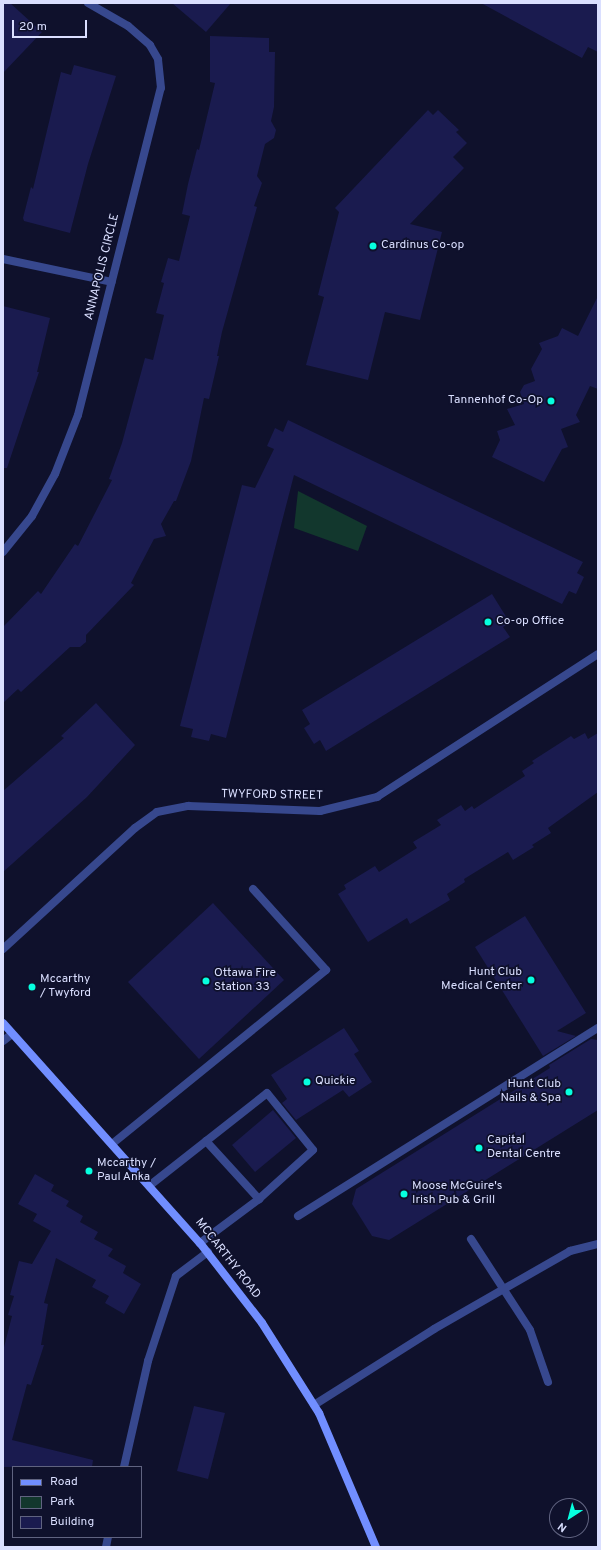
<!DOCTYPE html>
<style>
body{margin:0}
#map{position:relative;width:601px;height:1550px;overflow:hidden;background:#0f112c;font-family:Overpass,sans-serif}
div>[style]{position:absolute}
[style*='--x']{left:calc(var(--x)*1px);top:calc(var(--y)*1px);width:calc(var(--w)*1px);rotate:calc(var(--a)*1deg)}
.green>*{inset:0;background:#12372d}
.building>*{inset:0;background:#1a1b4f}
.lane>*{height:8px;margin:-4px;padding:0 4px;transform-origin:4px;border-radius:4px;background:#37488e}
.street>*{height:8px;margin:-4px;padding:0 4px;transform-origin:4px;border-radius:4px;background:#37488e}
.secondary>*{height:8px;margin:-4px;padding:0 4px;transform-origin:4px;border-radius:4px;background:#718eff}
.dots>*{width:11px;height:11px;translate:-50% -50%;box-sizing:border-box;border:2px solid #0f112c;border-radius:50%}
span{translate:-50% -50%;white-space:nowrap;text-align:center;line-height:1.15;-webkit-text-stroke:3.5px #0f112c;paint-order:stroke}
.poi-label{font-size:12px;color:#dadfff}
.left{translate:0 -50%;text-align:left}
.right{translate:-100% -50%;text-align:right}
.street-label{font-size:12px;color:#dadfff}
.frame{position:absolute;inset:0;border:4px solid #dadfff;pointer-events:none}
.legend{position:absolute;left:12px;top:1466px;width:130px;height:72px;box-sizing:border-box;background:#0f112c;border:1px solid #606380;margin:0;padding:5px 7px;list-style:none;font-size:12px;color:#dadfff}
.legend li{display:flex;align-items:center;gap:8px;height:20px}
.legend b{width:20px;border:1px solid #606380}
.north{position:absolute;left:549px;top:1498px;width:40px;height:40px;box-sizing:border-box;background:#0f112c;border:1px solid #606380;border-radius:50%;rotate:216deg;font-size:11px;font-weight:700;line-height:16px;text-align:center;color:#dadfff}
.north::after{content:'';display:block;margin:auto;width:14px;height:18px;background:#06ffdf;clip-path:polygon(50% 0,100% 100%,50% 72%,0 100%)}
.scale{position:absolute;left:12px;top:20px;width:75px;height:18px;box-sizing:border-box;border:2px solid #dadfff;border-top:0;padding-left:5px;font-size:12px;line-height:14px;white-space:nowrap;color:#dadfff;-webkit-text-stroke:3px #0f112c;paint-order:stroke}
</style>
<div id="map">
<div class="green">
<div style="clip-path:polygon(298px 491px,367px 526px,358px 551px,294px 528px)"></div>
</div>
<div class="building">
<div style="clip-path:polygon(3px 3px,10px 3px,42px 32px,3px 73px)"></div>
<div style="clip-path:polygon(172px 3px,231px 3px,206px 32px)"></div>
<div style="clip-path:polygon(481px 3px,598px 3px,598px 52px,588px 47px,582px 58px)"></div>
<div style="clip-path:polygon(210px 36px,269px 38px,269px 52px,275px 52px,274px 107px,271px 121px,276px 130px,274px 138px,265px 144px,257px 176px,262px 183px,254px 206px,257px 207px,222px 332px,217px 356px,219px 356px,209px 399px,204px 398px,191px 461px,176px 501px,174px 501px,161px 524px,166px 536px,154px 539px,131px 583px,134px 585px,86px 635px,86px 642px,80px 647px,70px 647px,21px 692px,18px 689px,3px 703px,3px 627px,38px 591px,41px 594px,75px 544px,78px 546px,112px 480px,109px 479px,122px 443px,145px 358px,153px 360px,164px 315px,156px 313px,164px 283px,161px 282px,168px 258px,179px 261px,190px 216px,182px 214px,188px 184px,197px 149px,199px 150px,215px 83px,210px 82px)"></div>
<div style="clip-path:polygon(74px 65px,116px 76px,88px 164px,70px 233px,24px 221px,23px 218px,31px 187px,33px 189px,61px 72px,71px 75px)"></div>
<div style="clip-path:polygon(428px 110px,433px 115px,438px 110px,459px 130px,456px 132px,467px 143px,453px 157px,464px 168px,410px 224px,442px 232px,420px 320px,385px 312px,368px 380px,306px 365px,324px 297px,318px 295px,339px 212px,335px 208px)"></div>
<div style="clip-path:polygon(598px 296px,598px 389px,590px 386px,576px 415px,580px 422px,561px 429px,568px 447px,562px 449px,544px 482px,492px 457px,500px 440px,497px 431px,515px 425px,507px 409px,524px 404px,520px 392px,524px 385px,535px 381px,531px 369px,542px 349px,539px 343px,558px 336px,562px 328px,578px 336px)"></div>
<div style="clip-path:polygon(3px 306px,50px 318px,37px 372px,39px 372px,7px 468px,3px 468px)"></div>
<div style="clip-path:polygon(288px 420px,583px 562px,577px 573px,584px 577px,576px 594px,569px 591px,562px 604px,294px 475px,226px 738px,211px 734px,209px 741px,191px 737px,193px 729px,180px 726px,242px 485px,255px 488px,274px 449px,267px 446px,275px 428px,283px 432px)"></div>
<div style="clip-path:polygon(492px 594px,510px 623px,503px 627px,510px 637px,326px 751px,320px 740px,314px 744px,304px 728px,310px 724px,302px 710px)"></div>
<div style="clip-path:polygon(96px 703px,135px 745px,87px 797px,3px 872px,3px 791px,64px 738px,61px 736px)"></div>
<div style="clip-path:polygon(585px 733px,588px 739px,598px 733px,598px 792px,548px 828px,551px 833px,532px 845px,534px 847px,513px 860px,508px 852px,464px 879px,465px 882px,447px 894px,450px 900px,410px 924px,407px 918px,368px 942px,338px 894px,346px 889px,344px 885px,375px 866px,379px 872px,417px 848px,413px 842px,441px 825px,437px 820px,461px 805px,465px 811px,472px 806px,474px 809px,525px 776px,522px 771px,534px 763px,532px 761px,571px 736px,574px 739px)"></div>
<div style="clip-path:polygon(213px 903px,284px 980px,199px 1059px,128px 982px)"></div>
<div style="clip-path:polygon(525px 916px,586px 1013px,557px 1031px,576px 1036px,543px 1056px,475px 947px)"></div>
<div style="clip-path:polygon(344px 1028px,359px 1051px,354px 1054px,372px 1082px,349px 1097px,343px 1090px,296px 1120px,282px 1103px,287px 1099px,271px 1075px)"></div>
<div style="clip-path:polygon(591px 1039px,598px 1040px,598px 1110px,389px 1240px,372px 1236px,352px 1204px,356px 1189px,550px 1068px,549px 1065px)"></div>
<div style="clip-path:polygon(273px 1110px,296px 1138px,255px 1172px,232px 1145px)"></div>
<div style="clip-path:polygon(35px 1174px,54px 1185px,51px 1191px,69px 1201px,66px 1206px,83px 1216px,80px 1222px,98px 1232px,94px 1239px,113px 1249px,108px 1256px,126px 1266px,123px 1273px,141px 1284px,124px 1314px,105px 1303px,109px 1296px,92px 1287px,96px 1280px,56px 1258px,44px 1303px,48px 1304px,41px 1345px,44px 1345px,31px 1385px,27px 1384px,12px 1440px,93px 1460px,92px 1467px,3px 1467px,3px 1351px,12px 1316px,8px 1315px,14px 1296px,10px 1295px,19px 1261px,32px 1264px,51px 1231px,33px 1221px,37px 1214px,18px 1204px)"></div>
<div style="clip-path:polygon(194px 1406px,225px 1413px,208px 1479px,177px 1471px)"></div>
</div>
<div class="lane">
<div style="--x:206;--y:1141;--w:79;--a:47.6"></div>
<div style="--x:112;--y:1144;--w:276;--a:-39.1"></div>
<div style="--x:326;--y:970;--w:109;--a:-132"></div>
<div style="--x:149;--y:1186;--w:150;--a:-38.2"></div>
<div style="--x:267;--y:1093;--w:73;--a:51.1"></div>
<div style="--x:313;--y:1150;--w:73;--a:137.8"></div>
<div style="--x:259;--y:1199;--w:74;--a:143.3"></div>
<div style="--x:298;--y:1216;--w:354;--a:-32.1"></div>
<div style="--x:471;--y:1239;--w:108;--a:57"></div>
<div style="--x:530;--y:1330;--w:55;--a:70.9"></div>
<div style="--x:314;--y:1405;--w:142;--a:-32.3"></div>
<div style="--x:434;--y:1329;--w:157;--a:-29.8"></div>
<div style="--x:570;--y:1251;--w:29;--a:-14"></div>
<div style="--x:124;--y:1467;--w:109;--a:-77.2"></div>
<div style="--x:148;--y:1361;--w:89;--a:-71.8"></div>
<div style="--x:176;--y:1276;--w:40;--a:-37"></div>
<div style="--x:106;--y:1547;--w:10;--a:-79"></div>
</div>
<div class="street">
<div style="--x:3;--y:259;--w:111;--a:11.9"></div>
<div style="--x:3;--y:552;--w:46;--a:-51.1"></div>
<div style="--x:32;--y:516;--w:48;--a:-61.3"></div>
<div style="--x:55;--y:474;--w:63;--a:-68.7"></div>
<div style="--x:78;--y:415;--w:337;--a:-75.8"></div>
<div style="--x:161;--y:88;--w:29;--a:-96"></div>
<div style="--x:158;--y:59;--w:16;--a:-120"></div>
<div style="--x:150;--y:45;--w:29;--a:-139"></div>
<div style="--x:128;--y:26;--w:46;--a:-150.1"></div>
<div style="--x:3;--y:949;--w:179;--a:-42.5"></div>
<div style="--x:135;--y:828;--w:27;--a:-36"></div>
<div style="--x:157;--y:812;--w:32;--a:-11"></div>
<div style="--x:188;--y:806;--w:132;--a:2.2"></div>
<div style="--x:320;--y:811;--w:59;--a:-13.8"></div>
<div style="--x:377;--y:797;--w:263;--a:-32.9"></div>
<div style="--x:3;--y:1041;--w:11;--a:-38"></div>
</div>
<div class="secondary">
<div style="--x:3;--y:1023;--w:295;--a:48.2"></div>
<div style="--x:200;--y:1243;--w:101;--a:52.2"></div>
<div style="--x:262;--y:1323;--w:107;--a:57.7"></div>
<div style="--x:319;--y:1413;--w:146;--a:67"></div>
</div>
<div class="dots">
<div style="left:373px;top:246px;background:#06ffdf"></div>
<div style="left:551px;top:401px;background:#06ffdf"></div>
<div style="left:488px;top:622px;background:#06ffdf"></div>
<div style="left:531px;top:980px;background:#06ffdf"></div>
<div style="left:206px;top:981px;background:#06ffdf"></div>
<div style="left:32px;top:987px;background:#06ffdf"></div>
<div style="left:307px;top:1082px;background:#06ffdf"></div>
<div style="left:569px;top:1092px;background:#06ffdf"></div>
<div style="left:479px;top:1148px;background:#06ffdf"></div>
<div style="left:89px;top:1171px;background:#06ffdf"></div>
<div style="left:404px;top:1194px;background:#06ffdf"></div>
</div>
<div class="poi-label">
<span class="left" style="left:381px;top:246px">Cardinus Co-op</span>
<span class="right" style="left:543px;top:401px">Tannenhof Co-Op</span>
<span class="left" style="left:496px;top:622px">Co-op Office</span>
<span class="right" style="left:522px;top:980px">Hunt Club<br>Medical Center</span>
<span class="left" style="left:214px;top:981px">Ottawa Fire<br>Station 33</span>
<span class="left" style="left:40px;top:987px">Mccarthy<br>/ Twyford</span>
<span class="left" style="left:315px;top:1082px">Quickie</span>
<span class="right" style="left:561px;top:1092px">Hunt Club<br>Nails &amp; Spa</span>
<span class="left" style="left:487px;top:1148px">Capital<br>Dental Centre</span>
<span class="left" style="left:97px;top:1171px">Mccarthy /<br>Paul Anka</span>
<span class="left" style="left:412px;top:1194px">Moose McGuire's<br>Irish Pub &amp; Grill</span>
</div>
<div class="street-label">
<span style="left:103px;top:267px;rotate:-76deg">ANNAPOLIS CIRCLE</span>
<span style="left:272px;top:796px;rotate:1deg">TWYFORD STREET</span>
<span style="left:227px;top:1259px;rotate:52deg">MCCARTHY ROAD</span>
</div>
<div class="frame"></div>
<ul class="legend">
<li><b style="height:5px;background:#718eff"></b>Road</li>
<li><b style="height:11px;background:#12372d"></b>Park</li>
<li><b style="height:11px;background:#1a1b4f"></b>Building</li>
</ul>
<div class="north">N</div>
<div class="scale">20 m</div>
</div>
